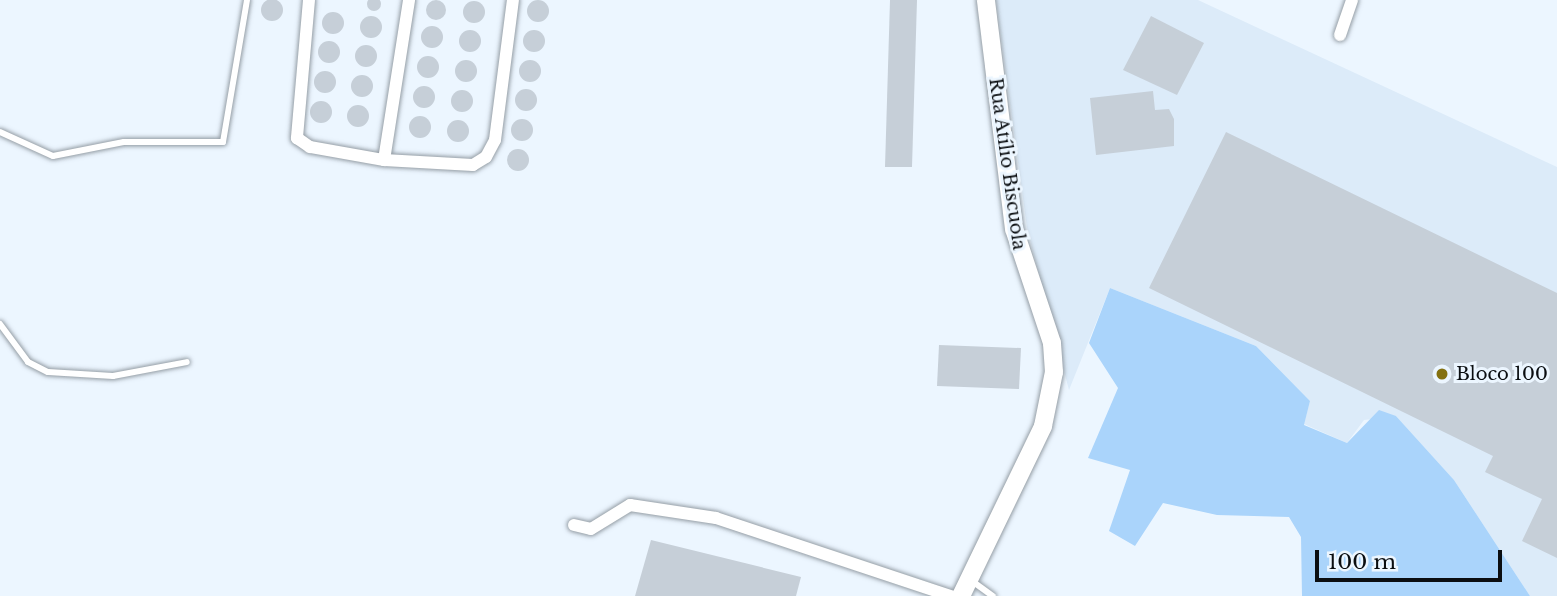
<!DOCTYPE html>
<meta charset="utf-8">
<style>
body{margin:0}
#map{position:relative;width:1557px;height:596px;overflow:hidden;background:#ecf6ff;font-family:"Libre Baskerville",serif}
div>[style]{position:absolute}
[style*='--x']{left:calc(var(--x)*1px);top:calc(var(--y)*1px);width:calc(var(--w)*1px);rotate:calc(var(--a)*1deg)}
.built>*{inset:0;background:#dcebf9}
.green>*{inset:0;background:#aad4fb}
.building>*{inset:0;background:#c6cfd8}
.round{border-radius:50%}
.roads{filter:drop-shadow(0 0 2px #959ea6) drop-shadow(0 0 2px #959ea6)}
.lane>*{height:6px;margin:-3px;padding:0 3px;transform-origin:3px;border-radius:3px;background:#fff}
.street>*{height:12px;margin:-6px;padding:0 6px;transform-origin:6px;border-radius:6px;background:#fff}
.secondary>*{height:18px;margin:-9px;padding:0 9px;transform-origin:9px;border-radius:9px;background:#fff}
.dots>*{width:19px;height:19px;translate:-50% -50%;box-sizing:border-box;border:4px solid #ecf6ff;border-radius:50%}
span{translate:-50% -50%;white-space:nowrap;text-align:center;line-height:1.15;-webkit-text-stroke:6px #ecf6ff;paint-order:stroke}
.street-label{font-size:18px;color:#0b0e11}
.poi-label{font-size:18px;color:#0b0e11}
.left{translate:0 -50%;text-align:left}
.scale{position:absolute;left:1315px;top:550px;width:187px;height:32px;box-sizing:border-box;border:4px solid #0b0e11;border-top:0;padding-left:9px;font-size:21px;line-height:24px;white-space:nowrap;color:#0b0e11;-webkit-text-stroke:5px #ecf6ff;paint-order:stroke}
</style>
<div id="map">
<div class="built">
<div style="clip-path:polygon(996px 0,1198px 0,1557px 167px,1557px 596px,1530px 596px,1454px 480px,1396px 416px,1364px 420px,1347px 443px,1304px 424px,1310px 401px,1256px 346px,1110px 288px,1069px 390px,1027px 228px)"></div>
</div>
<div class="green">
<div style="clip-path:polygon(1110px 288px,1256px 346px,1310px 401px,1304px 425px,1347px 443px,1379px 410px,1396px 416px,1454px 480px,1530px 596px,1302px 596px,1301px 537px,1289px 517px,1217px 515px,1163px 503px,1135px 546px,1109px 531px,1130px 470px,1088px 458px,1118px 388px,1089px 343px)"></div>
</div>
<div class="building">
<div class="round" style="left:367px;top:-3px;width:14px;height:14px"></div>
<div class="round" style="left:261px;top:-1px;width:22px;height:22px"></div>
<div class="round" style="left:426px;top:0;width:20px;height:20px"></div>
<div class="round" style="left:527px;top:0;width:22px;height:22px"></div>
<div style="clip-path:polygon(890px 0,917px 0,912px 167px,885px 167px)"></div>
<div class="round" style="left:463px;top:1px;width:22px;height:22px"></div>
<div class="round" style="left:322px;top:12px;width:22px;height:22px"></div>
<div class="round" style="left:360px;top:16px;width:22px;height:22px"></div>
<div style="clip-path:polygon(1151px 16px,1204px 43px,1177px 95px,1123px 70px)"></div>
<div class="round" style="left:421px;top:26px;width:22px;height:22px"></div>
<div class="round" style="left:523px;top:30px;width:22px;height:22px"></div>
<div class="round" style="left:459px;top:30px;width:22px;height:22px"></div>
<div class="round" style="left:318px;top:41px;width:22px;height:22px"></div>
<div class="round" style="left:355px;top:45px;width:22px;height:22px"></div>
<div class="round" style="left:417px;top:56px;width:22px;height:22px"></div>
<div class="round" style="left:455px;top:60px;width:22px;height:22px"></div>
<div class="round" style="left:519px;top:60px;width:22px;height:22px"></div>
<div class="round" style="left:314px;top:71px;width:22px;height:22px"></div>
<div class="round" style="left:351px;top:75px;width:22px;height:22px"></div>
<div class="round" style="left:413px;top:86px;width:22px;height:22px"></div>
<div class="round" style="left:515px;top:89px;width:22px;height:22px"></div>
<div class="round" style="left:451px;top:90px;width:22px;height:22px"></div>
<div style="clip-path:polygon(1153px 91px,1155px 110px,1169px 109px,1174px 119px,1174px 146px,1096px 155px,1090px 98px)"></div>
<div class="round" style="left:310px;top:101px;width:22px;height:22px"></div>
<div class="round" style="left:347px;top:105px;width:22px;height:22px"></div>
<div class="round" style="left:409px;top:116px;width:22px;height:22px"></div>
<div class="round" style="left:511px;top:119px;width:22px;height:22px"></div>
<div class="round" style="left:447px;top:120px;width:22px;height:22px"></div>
<div style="clip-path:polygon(1226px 132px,1557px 293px,1557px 558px,1522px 541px,1542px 499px,1485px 472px,1493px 456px,1149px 288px)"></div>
<div class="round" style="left:507px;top:149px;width:22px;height:22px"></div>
<div style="clip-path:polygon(939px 345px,1021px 348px,1019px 389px,937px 386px)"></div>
<div style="clip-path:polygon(651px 540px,801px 577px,796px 596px,635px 596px)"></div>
</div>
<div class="roads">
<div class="lane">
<div style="--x:0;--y:132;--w:58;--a:24.4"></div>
<div style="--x:53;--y:156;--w:72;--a:-11.2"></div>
<div style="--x:124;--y:142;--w:99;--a:0"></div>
<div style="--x:223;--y:142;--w:144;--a:-80.4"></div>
<div style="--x:0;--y:324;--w:47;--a:53.6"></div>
<div style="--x:28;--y:362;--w:22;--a:27"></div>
<div style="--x:48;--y:372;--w:65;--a:3.5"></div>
<div style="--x:113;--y:376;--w:75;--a:-10.7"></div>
<div style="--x:972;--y:581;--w:26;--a:36"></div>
</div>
<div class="street">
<div style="--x:309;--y:0;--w:139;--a:95"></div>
<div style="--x:297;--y:138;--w:16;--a:35"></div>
<div style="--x:310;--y:147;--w:75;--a:10"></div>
<div style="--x:384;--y:160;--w:162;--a:-81.1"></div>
<div style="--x:1340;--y:35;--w:37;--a:-71"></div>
<div style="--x:384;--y:160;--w:89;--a:3.2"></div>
<div style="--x:473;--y:165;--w:15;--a:-32"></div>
<div style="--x:486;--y:157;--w:19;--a:-62"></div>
<div style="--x:495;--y:140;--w:141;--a:-82.7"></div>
<div style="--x:574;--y:525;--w:17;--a:13"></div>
<div style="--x:591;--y:529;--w:46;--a:-31.6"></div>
<div style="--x:630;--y:505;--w:87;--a:8.6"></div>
<div style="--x:716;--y:518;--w:248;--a:18.4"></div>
</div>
<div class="secondary">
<div style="--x:961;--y:596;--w:189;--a:-64.2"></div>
<div style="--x:1043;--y:426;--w:55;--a:-78.5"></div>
<div style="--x:1054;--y:372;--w:29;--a:-94"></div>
<div style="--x:1052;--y:343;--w:120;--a:-108.4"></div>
<div style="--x:1014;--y:229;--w:231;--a:-97"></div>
</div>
</div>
<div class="dots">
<div style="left:1442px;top:374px;background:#847111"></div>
</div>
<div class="street-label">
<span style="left:1007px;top:164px;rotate:82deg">Rua Atílio Biscuola</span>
</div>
<div class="poi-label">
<span class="left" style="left:1456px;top:374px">Bloco 100</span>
</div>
<div class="scale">100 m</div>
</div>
